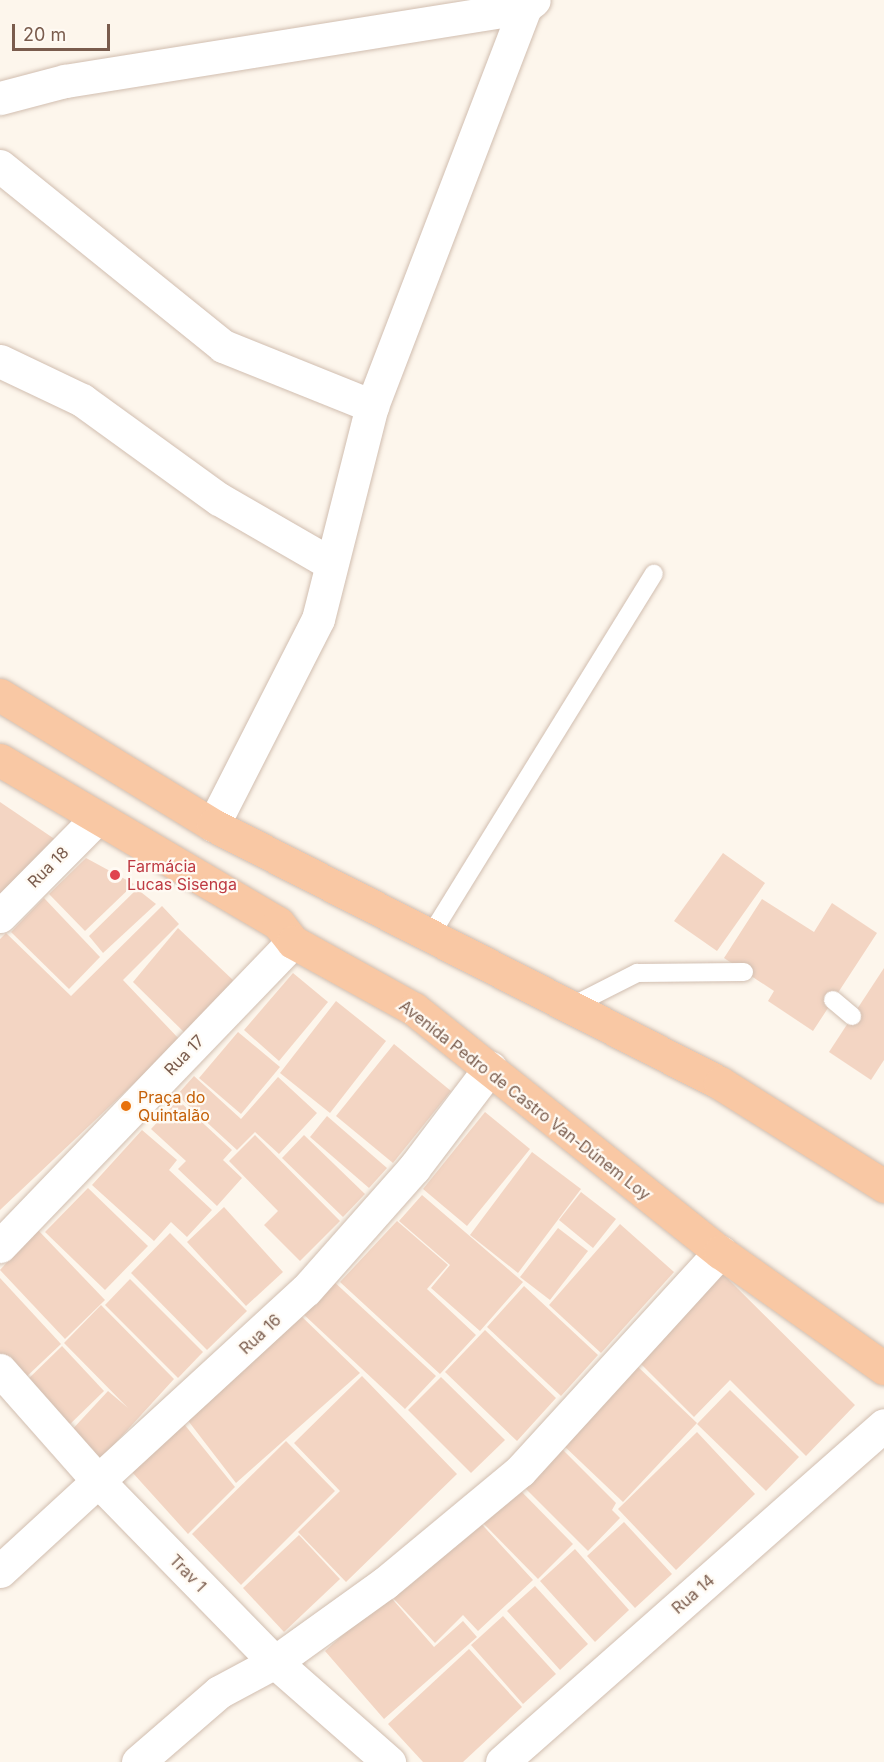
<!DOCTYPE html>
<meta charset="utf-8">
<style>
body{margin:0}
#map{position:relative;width:884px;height:1762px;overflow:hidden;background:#fdf6ec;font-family:Inter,sans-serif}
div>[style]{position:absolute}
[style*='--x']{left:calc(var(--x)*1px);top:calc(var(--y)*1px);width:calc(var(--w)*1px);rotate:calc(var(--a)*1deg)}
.building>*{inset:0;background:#f3d5c3}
.roads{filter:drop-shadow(0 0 2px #d1beb0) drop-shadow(0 0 2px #d1beb0)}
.service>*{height:18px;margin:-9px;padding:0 9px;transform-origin:9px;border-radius:9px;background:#fff}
.minor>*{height:33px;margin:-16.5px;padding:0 16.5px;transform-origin:16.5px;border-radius:16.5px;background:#fff}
.trunk>*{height:33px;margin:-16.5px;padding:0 16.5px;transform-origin:16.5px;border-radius:16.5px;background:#f9c8a4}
.dots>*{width:16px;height:16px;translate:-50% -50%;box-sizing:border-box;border:3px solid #fffaf3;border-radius:50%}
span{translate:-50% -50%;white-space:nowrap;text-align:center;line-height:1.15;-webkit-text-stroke:4.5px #fffaf3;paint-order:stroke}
.health-label{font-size:16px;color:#be3a42}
.left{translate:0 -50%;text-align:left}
.street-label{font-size:16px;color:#7a5c4d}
.food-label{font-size:16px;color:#c56008}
.scale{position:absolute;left:12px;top:24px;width:98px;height:27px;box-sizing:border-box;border:3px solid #7a5c4d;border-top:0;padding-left:8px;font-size:18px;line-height:21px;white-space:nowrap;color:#7a5c4d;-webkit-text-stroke:4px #fffaf3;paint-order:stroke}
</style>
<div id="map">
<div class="building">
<div style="clip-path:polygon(0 802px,56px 840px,0 894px)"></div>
<div style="clip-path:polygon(723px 853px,765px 883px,717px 951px,674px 921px)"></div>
<div style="clip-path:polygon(86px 858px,134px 884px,85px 931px,49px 894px)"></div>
<div style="clip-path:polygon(137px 889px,156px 904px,103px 953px,89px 936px)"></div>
<div style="clip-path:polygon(44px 898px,100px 957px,69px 989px,11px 932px)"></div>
<div style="clip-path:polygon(762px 899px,814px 932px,832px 903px,877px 933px,813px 1031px,768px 1001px,774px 991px,724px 958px)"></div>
<div style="clip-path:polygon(162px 906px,179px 924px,123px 980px,180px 1040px,0 1210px,0 939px,6px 933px,71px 996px)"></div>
<div style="clip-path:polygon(178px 928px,234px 981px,191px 1039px,133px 982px)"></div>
<div style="clip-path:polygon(884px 968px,884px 1060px,871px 1080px,829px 1052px)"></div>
<div style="clip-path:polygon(293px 973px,328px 1002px,279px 1061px,244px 1030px)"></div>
<div style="clip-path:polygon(336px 1001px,386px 1041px,330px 1113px,280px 1073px)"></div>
<div style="clip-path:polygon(238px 1032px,280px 1067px,241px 1114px,199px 1078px)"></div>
<div style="clip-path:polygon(394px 1044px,451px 1091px,393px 1163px,336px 1116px)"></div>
<div style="clip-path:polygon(194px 1076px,241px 1119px,278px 1077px,317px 1113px,279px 1154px,255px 1132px,237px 1150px,177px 1095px)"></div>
<div style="clip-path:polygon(178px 1100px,232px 1150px,223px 1160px,242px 1178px,217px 1206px,178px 1169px,186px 1161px,151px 1129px)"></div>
<div style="clip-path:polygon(485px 1112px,530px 1149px,467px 1226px,423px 1189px)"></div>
<div style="clip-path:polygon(327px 1116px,387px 1168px,369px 1188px,310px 1137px)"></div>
<div style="clip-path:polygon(142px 1130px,177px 1160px,169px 1170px,212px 1210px,187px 1237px,171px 1222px,154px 1241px,92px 1185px)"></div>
<div style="clip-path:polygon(255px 1135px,340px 1221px,300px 1261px,264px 1225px,278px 1211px,229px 1161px)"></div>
<div style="clip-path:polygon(304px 1135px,365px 1194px,343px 1217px,282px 1158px)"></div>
<div style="clip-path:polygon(532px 1152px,581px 1189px,518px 1273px,470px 1235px)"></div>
<div style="clip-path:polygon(88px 1188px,148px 1246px,105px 1290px,45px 1232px)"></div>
<div style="clip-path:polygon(581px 1192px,616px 1219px,593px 1248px,559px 1220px)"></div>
<div style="clip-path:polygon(422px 1195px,523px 1282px,480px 1331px,431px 1288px,450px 1265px,399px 1221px)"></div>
<div style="clip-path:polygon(224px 1207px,283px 1272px,246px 1306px,187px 1242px)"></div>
<div style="clip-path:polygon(397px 1221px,448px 1265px,427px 1289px,476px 1335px,440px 1374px,340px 1282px)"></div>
<div style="clip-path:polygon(620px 1224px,674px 1272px,601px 1353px,549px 1305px)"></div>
<div style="clip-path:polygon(558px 1228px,588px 1251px,550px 1300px,520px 1277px)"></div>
<div style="clip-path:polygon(37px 1229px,105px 1300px,65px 1339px,0 1270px)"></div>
<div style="clip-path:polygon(170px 1233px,247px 1311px,207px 1350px,131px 1273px)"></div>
<div style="clip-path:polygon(722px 1273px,855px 1405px,806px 1456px,730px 1380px,694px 1417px,637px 1360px)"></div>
<div style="clip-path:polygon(0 1278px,61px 1344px,23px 1380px,0 1354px)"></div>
<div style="clip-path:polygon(130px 1279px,203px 1352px,178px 1378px,105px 1305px)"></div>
<div style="clip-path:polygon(331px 1279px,436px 1376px,405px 1409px,301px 1312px)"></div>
<div style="clip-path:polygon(524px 1286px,598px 1355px,561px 1396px,487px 1327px)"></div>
<div style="clip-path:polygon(101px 1305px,174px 1379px,99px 1461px,69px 1433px,108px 1391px,128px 1408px,64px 1343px)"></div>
<div style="clip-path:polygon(298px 1313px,360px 1373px,236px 1483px,186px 1418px)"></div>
<div style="clip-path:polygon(485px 1330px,556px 1398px,517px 1441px,445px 1372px)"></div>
<div style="clip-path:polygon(62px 1346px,104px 1391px,65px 1429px,23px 1384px)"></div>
<div style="clip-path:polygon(636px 1365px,697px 1423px,623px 1502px,562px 1444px)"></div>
<div style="clip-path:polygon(362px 1376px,457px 1474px,346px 1582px,298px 1532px,340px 1491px,294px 1443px)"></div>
<div style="clip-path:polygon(441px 1377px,505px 1440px,471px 1473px,408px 1410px)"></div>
<div style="clip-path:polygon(730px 1390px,799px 1457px,766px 1491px,697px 1424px)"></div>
<div style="clip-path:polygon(184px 1424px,235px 1487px,188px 1534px,132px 1472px)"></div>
<div style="clip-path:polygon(697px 1432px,755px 1494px,676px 1570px,618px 1509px)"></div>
<div style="clip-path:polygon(286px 1441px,335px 1491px,241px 1585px,192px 1534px)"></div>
<div style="clip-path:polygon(556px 1443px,616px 1503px,612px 1510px,620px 1518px,588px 1551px,518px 1481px)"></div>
<div style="clip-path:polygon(515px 1485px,573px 1544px,538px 1579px,480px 1520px)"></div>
<div style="clip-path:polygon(476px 1518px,533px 1580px,478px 1631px,463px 1615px,435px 1643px,392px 1597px)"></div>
<div style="clip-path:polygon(624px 1522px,672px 1574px,635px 1608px,587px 1556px)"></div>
<div style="clip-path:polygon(299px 1535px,340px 1579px,284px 1632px,243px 1588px)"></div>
<div style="clip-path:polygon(575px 1549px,629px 1610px,595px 1642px,540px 1581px)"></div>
<div style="clip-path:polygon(535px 1586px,588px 1644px,560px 1670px,507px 1611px)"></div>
<div style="clip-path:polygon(388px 1594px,434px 1647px,463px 1621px,477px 1637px,384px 1719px,325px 1651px)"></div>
<div style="clip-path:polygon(503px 1616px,556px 1674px,523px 1704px,471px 1645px)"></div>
<div style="clip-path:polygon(469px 1649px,522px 1707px,463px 1762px,423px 1762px,388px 1724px)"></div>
</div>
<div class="roads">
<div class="service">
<div style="--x:430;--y:936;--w:426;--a:-58.3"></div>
<div style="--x:833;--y:1000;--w:25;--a:40"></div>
<div style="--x:574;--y:1005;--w:71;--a:-26.9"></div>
<div style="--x:637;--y:973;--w:107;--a:-0.5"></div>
</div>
<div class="minor">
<div style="--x:0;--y:98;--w:67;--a:-14.7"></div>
<div style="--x:65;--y:81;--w:466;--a:-9.1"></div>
<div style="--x:0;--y:166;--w:287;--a:38.9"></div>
<div style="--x:223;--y:346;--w:161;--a:21.9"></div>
<div style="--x:0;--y:361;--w:91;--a:25.4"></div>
<div style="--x:82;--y:400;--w:169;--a:35.9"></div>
<div style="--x:219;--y:499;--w:126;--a:30"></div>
<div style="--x:213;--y:825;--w:231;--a:-63"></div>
<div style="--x:318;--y:619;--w:220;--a:-75.8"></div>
<div style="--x:372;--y:406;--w:427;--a:-69"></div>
<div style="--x:525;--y:7;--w:11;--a:-38"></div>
<div style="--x:0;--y:916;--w:136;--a:-45.3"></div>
<div style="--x:0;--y:1246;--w:422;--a:-46.1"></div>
<div style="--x:0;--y:1370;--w:152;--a:48.5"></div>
<div style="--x:101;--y:1484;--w:249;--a:45.7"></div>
<div style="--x:275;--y:1662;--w:152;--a:41.3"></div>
<div style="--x:0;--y:1571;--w:415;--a:-42.6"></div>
<div style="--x:306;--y:1290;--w:163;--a:-48.5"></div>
<div style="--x:414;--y:1168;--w:126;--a:-52.8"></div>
<div style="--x:138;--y:1762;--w:107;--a:-40.8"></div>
<div style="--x:219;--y:1692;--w:64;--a:-28.2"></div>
<div style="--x:275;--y:1662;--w:135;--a:-35.7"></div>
<div style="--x:385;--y:1583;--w:175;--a:-39.7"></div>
<div style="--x:520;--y:1471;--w:297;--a:-47.6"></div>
<div style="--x:502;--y:1762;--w:509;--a:-41.42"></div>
</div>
<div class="trunk">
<div style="--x:0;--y:695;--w:250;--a:31.4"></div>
<div style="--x:213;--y:825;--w:569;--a:26.97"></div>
<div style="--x:720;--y:1083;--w:194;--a:32.1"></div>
<div style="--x:0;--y:760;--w:322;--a:30.4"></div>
<div style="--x:278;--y:923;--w:24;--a:52"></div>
<div style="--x:293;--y:942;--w:138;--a:29"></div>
<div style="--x:414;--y:1009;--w:391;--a:38.5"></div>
<div style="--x:720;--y:1252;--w:201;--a:35.3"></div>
</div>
</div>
<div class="dots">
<div style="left:115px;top:875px;background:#e0444e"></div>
<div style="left:126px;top:1106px;background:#e8710a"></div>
</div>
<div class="health-label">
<span class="left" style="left:127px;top:875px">Farmácia<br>Lucas Sisenga</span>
</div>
<div class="street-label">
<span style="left:48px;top:867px;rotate:-45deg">Rua 18</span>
<span style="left:184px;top:1055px;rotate:-46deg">Rua 17</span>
<span style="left:525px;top:1100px;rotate:38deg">Avenida Pedro de Castro Van-Dúnem Loy</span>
<span style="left:260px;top:1334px;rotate:-43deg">Rua 16</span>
<span style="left:188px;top:1573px;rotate:46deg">Trav 1</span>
<span style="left:693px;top:1594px;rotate:-41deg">Rua 14</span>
</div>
<div class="food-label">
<span class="left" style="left:138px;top:1106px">Praça do<br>Quintalão</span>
</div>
<div class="scale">20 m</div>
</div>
